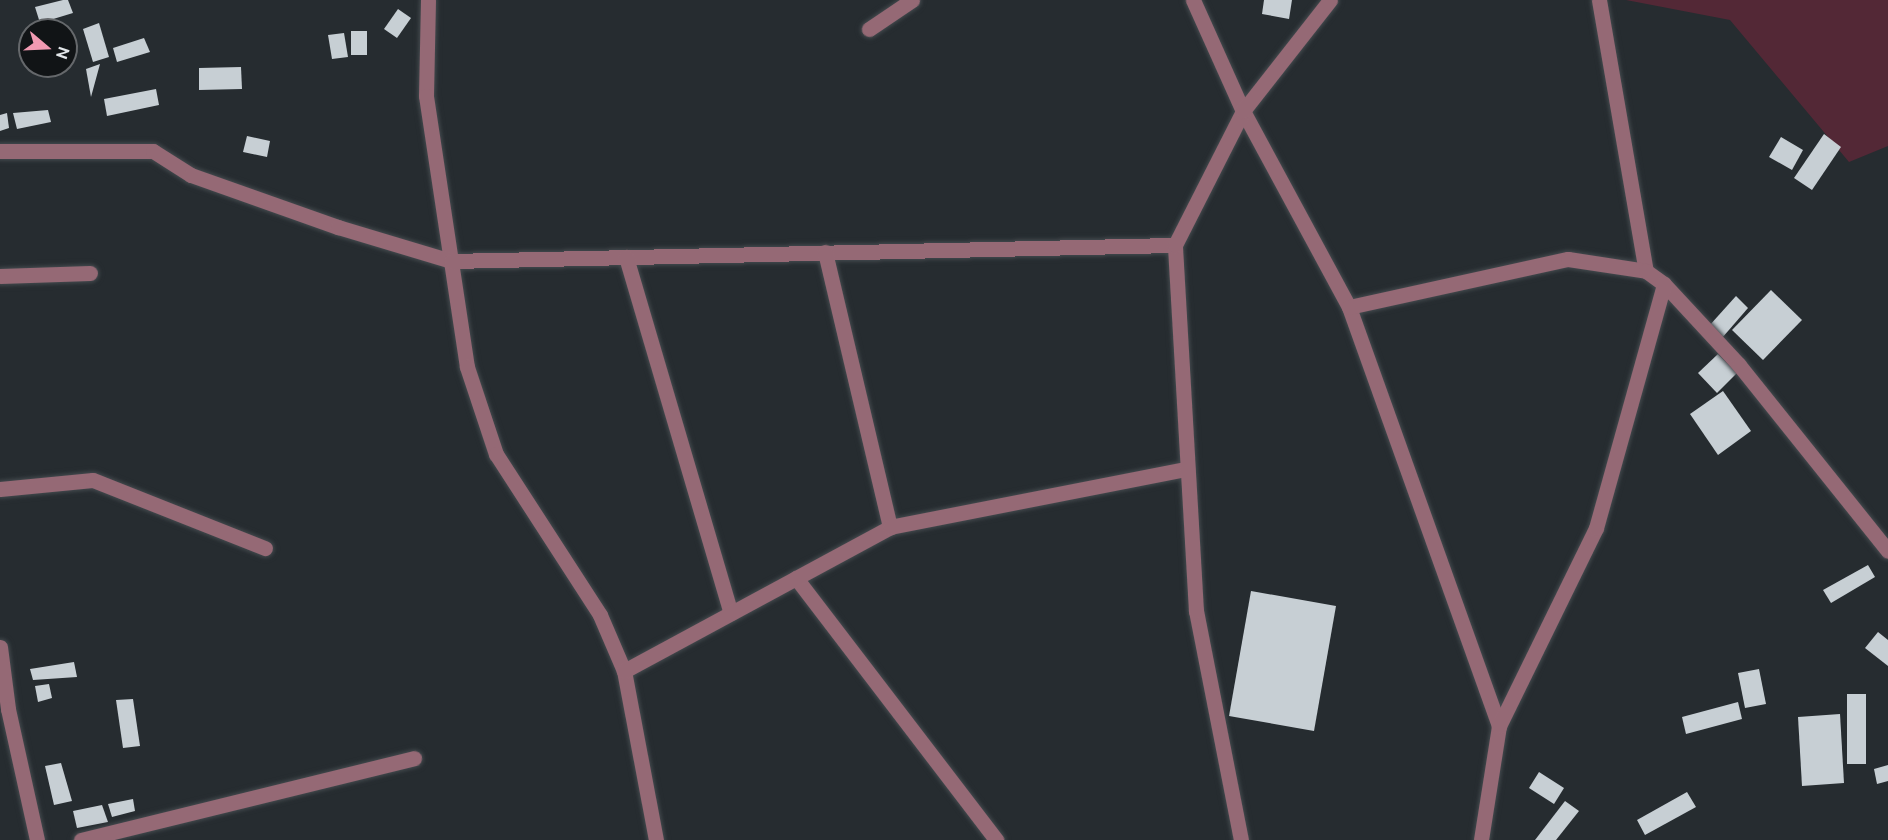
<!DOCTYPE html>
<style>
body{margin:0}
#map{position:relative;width:1888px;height:840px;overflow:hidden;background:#262c30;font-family:Ubuntu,sans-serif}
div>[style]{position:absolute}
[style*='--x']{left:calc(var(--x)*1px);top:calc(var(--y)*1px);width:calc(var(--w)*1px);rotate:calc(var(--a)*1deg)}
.green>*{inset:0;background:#532836}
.building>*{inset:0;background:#c7cfd4}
.roads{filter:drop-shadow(0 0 2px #444a4e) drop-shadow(0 0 2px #444a4e)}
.minor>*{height:15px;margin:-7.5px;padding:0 7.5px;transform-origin:7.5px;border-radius:7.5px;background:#956975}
span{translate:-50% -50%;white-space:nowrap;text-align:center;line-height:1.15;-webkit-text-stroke:6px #111416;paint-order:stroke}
.north{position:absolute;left:18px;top:18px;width:60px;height:60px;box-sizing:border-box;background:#111416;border:2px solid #65686b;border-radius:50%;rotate:109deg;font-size:16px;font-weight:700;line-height:24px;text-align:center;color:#e3e7ea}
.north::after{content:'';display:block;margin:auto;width:21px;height:27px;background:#f19ab2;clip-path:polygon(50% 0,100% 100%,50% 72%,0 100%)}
</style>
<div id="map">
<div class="green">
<div style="clip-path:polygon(1626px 0,1888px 0,1888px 146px,1849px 162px,1730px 20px)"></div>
</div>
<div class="building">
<div style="clip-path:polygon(63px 0,68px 0,73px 13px,40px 23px,35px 7px)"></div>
<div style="clip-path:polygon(1264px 0,1292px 0,1289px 19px,1262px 14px)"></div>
<div style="clip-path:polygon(398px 9px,411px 18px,397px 38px,384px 29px)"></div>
<div style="clip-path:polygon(99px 23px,109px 57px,93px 62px,83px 29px)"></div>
<div style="clip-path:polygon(351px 31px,367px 31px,367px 55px,351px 55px)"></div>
<div style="clip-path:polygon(344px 33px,348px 57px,332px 59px,328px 35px)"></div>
<div style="clip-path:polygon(144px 38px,150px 52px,117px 62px,113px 48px)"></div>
<div style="clip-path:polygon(100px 64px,91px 97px,86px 69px)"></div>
<div style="clip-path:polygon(241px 67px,242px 89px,199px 90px,199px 68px)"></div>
<div style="clip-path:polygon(156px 89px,159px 105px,107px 116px,104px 99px)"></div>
<div style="clip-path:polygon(48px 110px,51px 122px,17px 129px,13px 113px)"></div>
<div style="clip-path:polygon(7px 113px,9px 128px,0 131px,0 115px)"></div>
<div style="clip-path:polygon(1824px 134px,1841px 147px,1812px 190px,1794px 178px)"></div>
<div style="clip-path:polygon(247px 136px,270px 141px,267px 157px,243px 152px)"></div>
<div style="clip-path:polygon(1781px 137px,1803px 150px,1792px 170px,1769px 157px)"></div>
<div style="clip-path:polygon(1771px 290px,1802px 320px,1763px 360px,1732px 330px)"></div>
<div style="clip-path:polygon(1736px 296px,1748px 308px,1722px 338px,1709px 326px)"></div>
<div style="clip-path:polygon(1718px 354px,1737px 373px,1717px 393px,1698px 373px)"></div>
<div style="clip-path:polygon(1723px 391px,1751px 431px,1718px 455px,1690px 414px)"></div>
<div style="clip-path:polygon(1868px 565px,1875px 577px,1831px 603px,1823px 590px)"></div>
<div style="clip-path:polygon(1251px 591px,1336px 606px,1314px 731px,1229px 716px)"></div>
<div style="clip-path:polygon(1878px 632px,1888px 640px,1888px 666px,1865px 648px)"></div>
<div style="clip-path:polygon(74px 662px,77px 677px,33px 680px,30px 669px)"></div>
<div style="clip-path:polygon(1759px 669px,1766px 704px,1745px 708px,1738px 673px)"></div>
<div style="clip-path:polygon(49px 684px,52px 698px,38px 702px,35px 686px)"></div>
<div style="clip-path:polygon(1847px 694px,1866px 694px,1866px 764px,1847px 764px)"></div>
<div style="clip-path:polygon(133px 699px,140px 746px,123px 748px,116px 700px)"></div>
<div style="clip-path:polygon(1738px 702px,1742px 719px,1686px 734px,1682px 717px)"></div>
<div style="clip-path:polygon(1840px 714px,1844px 783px,1802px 786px,1798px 717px)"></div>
<div style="clip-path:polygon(61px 763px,72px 801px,54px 805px,45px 766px)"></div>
<div style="clip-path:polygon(1888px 765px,1888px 781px,1877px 784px,1874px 769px)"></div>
<div style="clip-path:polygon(1539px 772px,1564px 788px,1554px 804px,1529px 788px)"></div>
<div style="clip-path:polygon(1687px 792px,1696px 807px,1645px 835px,1637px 820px)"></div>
<div style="clip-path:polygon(133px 799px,135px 811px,112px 817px,108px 804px)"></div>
<div style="clip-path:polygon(1565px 801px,1579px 811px,1556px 840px,1535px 840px)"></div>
<div style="clip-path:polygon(102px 805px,108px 822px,77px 828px,73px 811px)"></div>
</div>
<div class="roads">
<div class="minor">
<div style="--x:428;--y:0;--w:96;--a:91.2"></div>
<div style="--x:426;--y:96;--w:274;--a:81.4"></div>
<div style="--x:467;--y:367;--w:92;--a:71.6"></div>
<div style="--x:496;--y:454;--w:192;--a:57.1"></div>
<div style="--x:600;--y:615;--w:61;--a:66.8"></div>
<div style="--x:1193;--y:0;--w:122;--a:65.8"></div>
<div style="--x:1243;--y:111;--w:223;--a:61.6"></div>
<div style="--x:1349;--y:307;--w:445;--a:70.3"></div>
<div style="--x:1499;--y:726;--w:115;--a:99"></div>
<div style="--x:1599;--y:0;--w:275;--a:80.2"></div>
<div style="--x:869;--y:29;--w:52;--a:-34"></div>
<div style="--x:0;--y:151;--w:153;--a:0"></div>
<div style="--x:153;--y:151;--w:45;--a:32.3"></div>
<div style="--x:191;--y:175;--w:156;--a:19.5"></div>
<div style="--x:338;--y:227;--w:118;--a:16.7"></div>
<div style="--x:451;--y:261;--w:724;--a:-1.27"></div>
<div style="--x:825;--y:252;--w:283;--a:76.7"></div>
<div style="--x:626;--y:257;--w:371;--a:73.6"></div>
<div style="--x:0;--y:276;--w:90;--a:-1.9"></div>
<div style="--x:1349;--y:307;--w:224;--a:-12.4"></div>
<div style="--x:1568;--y:259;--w:79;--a:8.7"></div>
<div style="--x:1646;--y:271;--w:22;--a:36"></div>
<div style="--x:1664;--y:284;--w:110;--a:47.2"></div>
<div style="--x:1739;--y:365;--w:238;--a:51.3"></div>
<div style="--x:0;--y:489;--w:93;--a:-5.5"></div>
<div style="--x:93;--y:480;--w:185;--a:21.6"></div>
<div style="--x:796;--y:578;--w:330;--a:52.6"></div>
<div style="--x:0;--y:647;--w:63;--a:82.6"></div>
<div style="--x:8;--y:709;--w:134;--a:77.5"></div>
<div style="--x:1499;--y:726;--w:220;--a:-63.9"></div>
<div style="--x:1596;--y:528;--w:253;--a:-74.4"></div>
<div style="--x:81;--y:840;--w:343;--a:-13.8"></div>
<div style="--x:656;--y:840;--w:172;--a:-100.7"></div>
<div style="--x:624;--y:671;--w:302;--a:-28.4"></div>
<div style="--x:890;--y:527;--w:302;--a:-11.1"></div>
<div style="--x:1241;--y:840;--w:233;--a:-101.1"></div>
<div style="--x:1196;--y:611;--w:367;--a:-93.3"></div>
<div style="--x:1175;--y:245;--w:150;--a:-63.1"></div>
<div style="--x:1243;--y:111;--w:141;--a:-51.9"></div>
</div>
</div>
<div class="north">N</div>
</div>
